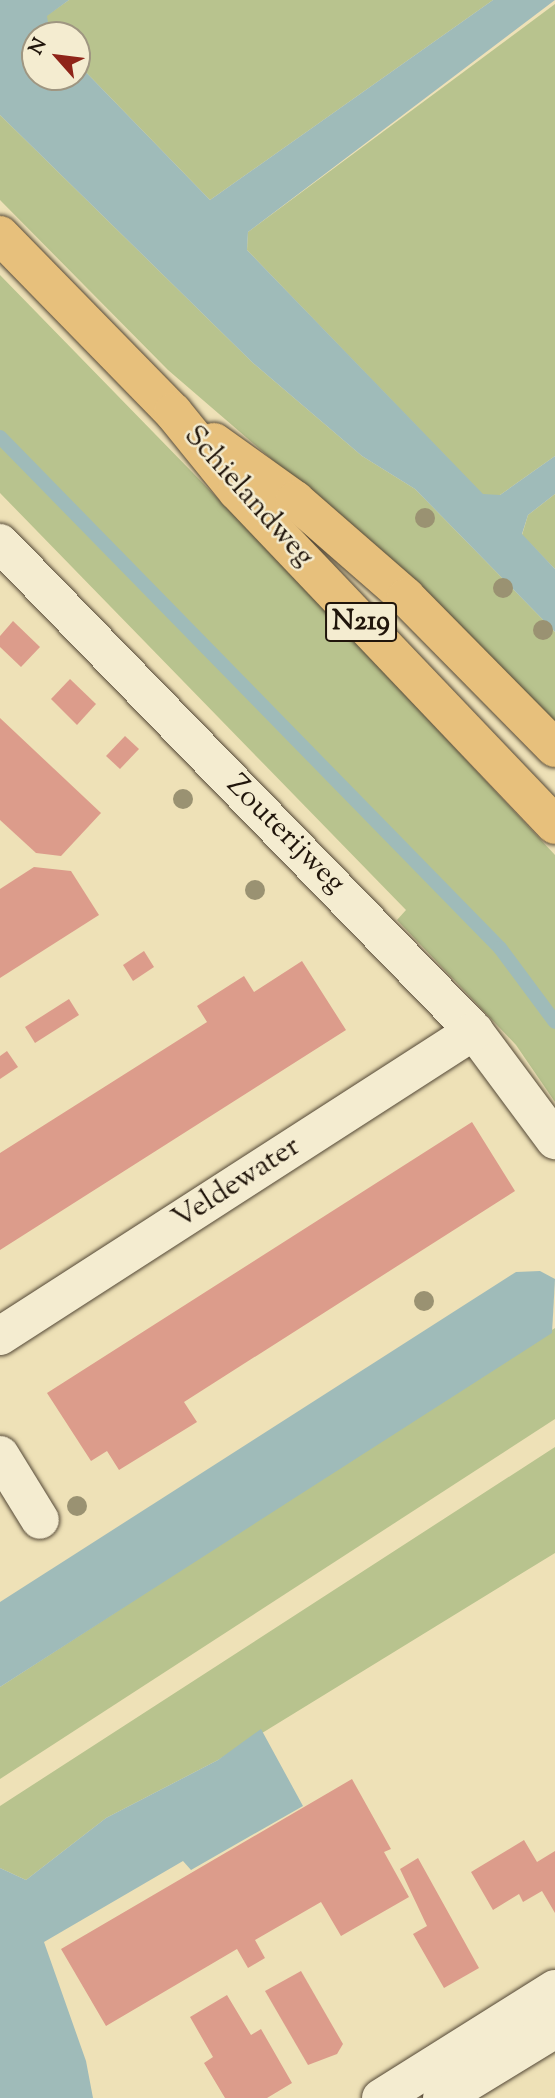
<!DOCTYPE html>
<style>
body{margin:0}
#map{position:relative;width:555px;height:2098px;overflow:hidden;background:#eee1b7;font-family:"Sorts Mill Goudy",serif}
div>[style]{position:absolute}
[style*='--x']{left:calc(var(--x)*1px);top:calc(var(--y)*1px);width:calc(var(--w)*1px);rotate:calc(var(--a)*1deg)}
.green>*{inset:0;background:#b8c38e}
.water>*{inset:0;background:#9fbbb9}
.stream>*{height:14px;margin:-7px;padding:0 7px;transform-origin:7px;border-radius:7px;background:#9fbbb9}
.building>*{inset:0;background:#dc9c8b}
.roads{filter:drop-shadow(0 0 2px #544836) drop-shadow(0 0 2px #544836)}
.street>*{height:38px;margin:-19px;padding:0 19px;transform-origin:19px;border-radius:19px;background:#f4ecd0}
.secondary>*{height:38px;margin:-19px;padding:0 19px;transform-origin:19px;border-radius:19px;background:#f4ecd0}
.primary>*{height:38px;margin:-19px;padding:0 19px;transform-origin:19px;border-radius:19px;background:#e7c07c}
.trees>*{width:20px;height:20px;margin:-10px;border-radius:50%;background:#9a9272}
span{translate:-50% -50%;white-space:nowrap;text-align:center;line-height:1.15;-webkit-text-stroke:5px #f4ecd0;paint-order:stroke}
.shield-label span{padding:2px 5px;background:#f4ecd0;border:2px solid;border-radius:5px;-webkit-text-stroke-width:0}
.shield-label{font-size:28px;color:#20150b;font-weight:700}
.street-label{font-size:30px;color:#20150b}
.north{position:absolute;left:21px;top:21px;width:70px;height:70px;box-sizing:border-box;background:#f4ecd0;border:2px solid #9f9681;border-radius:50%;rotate:298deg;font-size:19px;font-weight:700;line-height:28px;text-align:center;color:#20150b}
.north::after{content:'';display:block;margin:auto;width:24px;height:32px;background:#8f2418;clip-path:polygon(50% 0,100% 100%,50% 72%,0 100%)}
</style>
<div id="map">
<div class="green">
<div style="clip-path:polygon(69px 0,493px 0,210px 200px,77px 63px,77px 35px,50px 35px,46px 16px)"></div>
<div style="clip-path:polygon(555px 4px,555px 456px,500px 495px,483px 495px,247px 250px,248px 232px)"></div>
<div style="clip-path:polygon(0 115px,253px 363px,362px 456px,415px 489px,555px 632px,555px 726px,360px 535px,168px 370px,0 200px)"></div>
<div style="clip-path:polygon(0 275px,310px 593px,555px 855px,555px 1102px,516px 1045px,397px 920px,406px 910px,0 493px)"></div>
<div style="clip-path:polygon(555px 494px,555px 569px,522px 535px,528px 515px)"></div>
<div style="clip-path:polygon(555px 1328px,555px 1419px,0 1779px,0 1687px)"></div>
<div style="clip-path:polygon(555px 1447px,555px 1553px,218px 1760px,106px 1818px,26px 1880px,0 1868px,0 1806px)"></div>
</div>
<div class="water">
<div style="clip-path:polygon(0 0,69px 0,47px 16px,50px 35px,35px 35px,35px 77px,77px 77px,77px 63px,210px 200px,493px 0,555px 0,248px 232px,247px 250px,483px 494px,500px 495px,555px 456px,555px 494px,528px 515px,522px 534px,555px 569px,555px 632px,415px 489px,362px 456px,253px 363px,0 115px)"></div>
<div style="clip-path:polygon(540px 1271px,555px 1279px,552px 1333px,0 1687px,0 1602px,516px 1272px)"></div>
<div style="clip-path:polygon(261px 1729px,303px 1806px,191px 1870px,183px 1861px,44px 1942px,86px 2061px,93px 2098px,0 2098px,0 1868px,26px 1880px,106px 1818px,218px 1760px)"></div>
</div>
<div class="stream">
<div style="--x:0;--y:437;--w:715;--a:45.62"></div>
<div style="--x:500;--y:948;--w:92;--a:53.4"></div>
</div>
<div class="building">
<div style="clip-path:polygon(13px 621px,40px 647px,21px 667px,0 647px,0 636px)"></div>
<div style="clip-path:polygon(70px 679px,96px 704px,77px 725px,51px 699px)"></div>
<div style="clip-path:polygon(0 718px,101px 813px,61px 856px,36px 853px,0 820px)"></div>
<div style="clip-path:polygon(125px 736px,139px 749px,120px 769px,106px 756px)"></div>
<div style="clip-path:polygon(34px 867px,71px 871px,99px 915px,0 978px,0 889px)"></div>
<div style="clip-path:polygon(144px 951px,154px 967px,133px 981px,123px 965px)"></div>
<div style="clip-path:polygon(302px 961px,346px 1030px,0 1250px,0 1153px,207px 1022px,197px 1006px,244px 976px,254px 992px)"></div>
<div style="clip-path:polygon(69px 999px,79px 1015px,35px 1043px,25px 1027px)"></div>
<div style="clip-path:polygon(7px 1051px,18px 1067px,0 1079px,0 1056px)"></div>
<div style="clip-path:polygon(472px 1122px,515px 1191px,184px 1402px,197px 1422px,119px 1470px,107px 1451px,91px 1461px,47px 1393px)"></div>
<div style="clip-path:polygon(352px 1779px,391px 1849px,384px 1852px,409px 1897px,341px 1936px,321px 1902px,255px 1940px,265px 1958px,248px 1968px,237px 1949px,106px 2026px,61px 1949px)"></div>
<div style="clip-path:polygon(524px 1840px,537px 1862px,555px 1851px,555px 1913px,542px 1891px,523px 1902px,519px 1894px,493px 1910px,471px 1872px)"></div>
<div style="clip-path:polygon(418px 1858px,479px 1968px,444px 1988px,413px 1934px,427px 1926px,400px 1869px)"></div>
<div style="clip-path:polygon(301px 1971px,343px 2044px,337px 2054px,308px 2065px,265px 1991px)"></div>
<div style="clip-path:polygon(227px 1995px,251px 2035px,261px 2029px,292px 2083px,267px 2098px,225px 2098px,204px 2063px,213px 2057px,190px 2017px)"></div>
</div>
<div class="roads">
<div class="street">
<div style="--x:0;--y:543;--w:680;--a:45.83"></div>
<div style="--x:474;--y:1031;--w:136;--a:53.4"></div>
<div style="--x:0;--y:1336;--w:564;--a:-32.76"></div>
<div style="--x:0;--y:1455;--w:76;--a:58.4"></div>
</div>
<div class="secondary">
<div style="--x:381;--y:2098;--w:205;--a:-32.1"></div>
<div style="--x:442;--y:2098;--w:132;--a:-31.4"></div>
</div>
<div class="primary">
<div style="--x:0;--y:235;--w:248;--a:45.7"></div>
<div style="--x:173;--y:412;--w:102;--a:51"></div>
<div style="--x:237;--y:491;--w:461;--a:46.4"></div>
<div style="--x:214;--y:442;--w:100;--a:35.6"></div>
<div style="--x:295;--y:500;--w:147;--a:41.1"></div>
<div style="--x:406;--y:597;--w:212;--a:45.4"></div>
</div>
</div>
<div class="trees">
<div style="left:425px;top:518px"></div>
<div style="left:503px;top:588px"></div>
<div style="left:543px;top:630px"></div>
<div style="left:183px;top:799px"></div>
<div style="left:255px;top:890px"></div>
<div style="left:424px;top:1301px"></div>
<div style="left:77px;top:1506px"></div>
</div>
<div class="shield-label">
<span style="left:361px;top:622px">N219</span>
</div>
<div class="street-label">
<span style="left:248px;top:497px;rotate:48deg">Schielandweg</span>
<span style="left:285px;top:835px;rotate:45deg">Zouterijweg</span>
<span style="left:237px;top:1184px;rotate:-33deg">Veldewater</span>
</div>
<div class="north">N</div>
</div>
